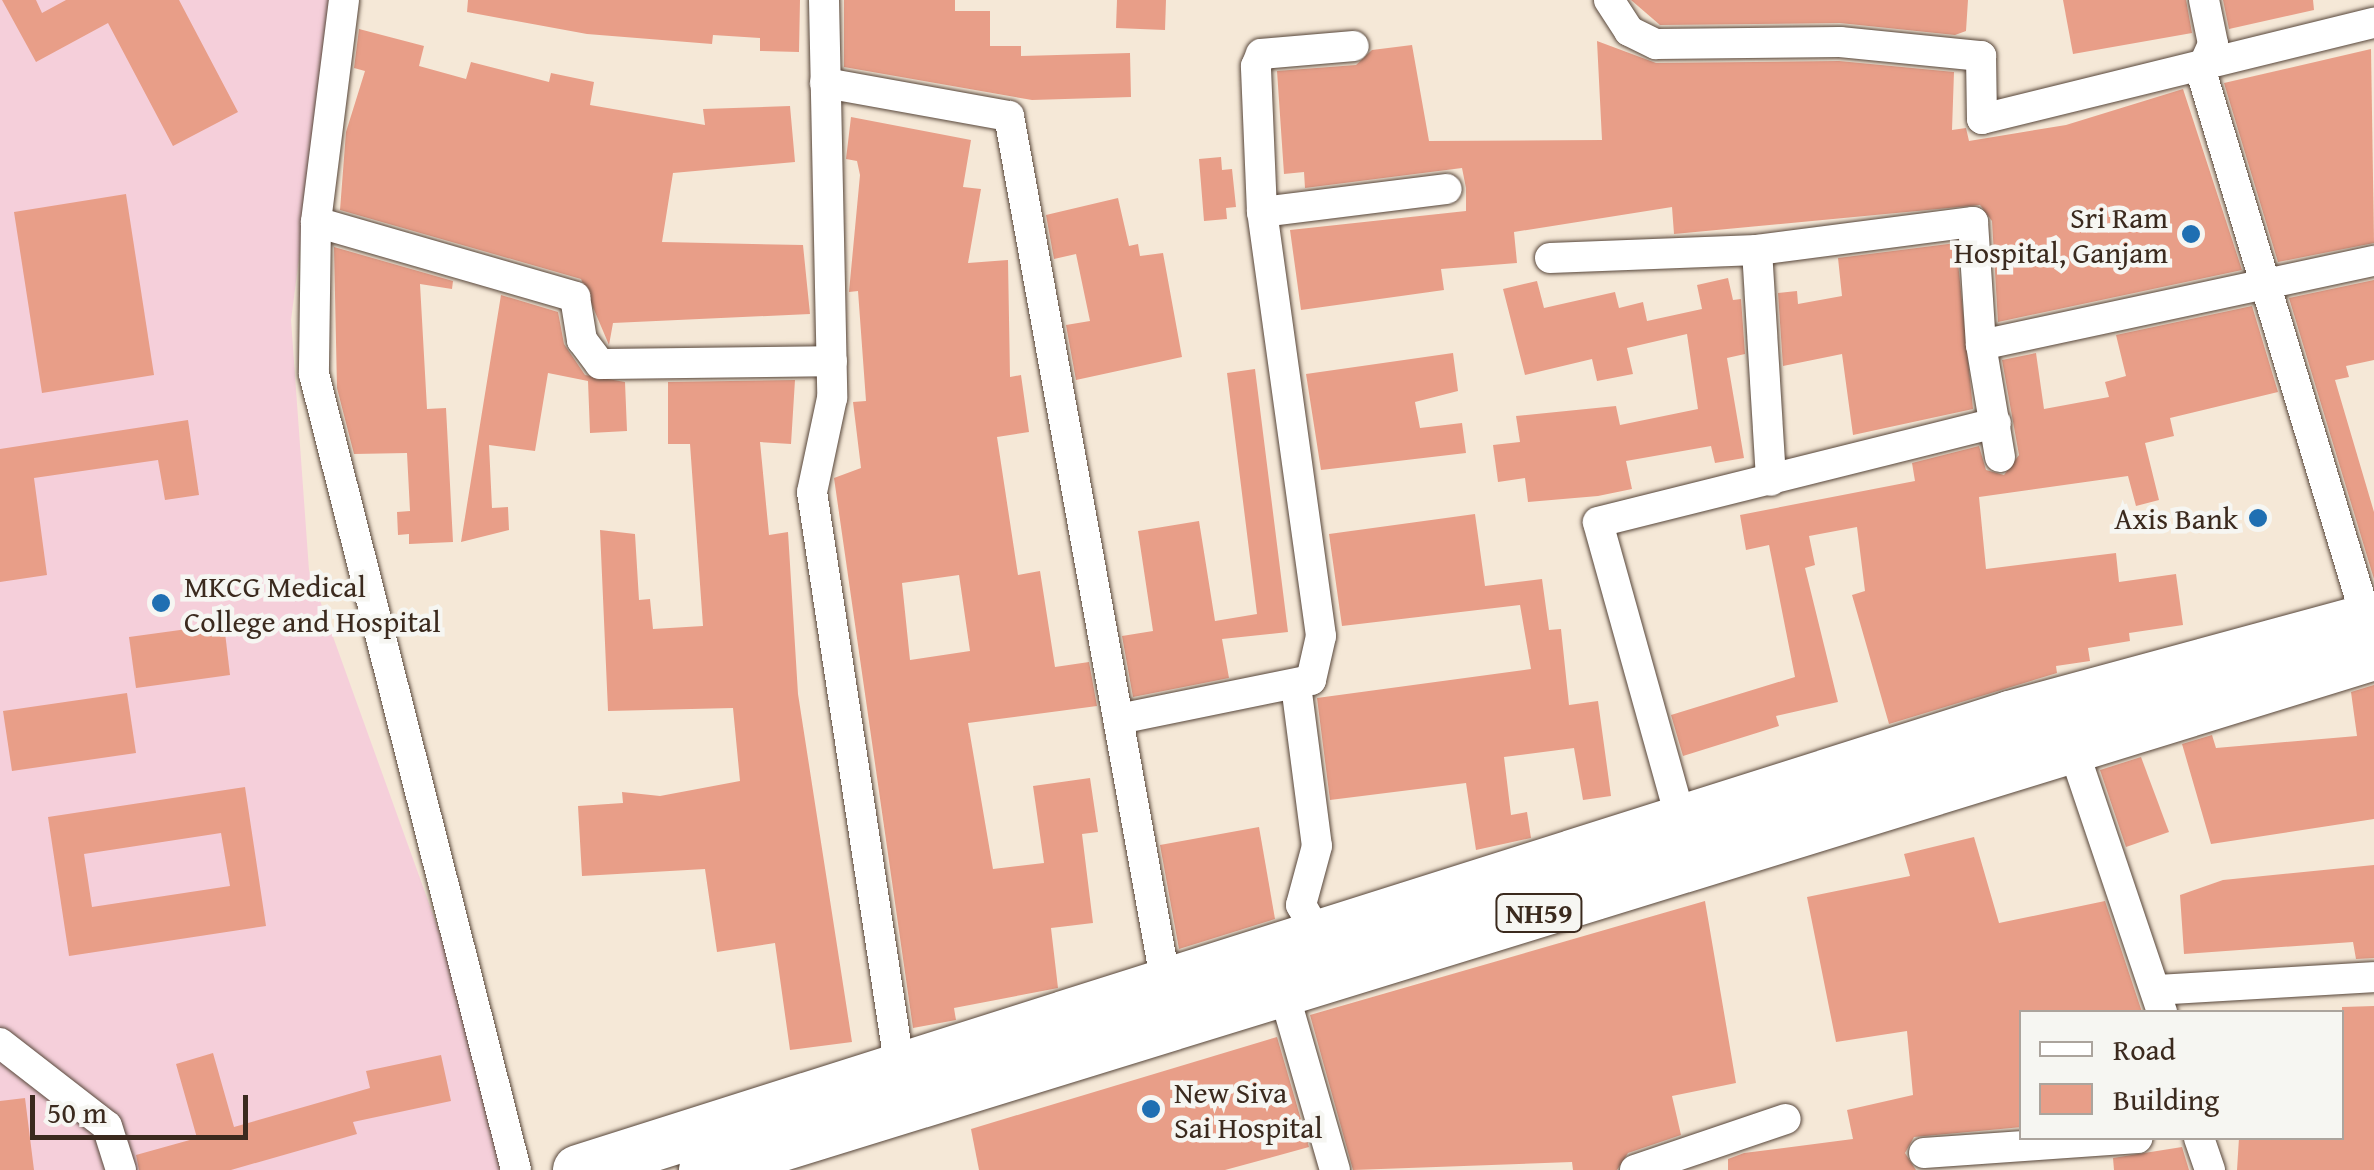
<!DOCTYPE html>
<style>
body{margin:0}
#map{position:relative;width:2374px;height:1170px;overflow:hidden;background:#f5e8d7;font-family:"Gentium Book Plus",serif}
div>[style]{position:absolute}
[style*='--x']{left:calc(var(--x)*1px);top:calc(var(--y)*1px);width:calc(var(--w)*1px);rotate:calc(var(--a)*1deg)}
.built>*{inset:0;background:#f5cfda}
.building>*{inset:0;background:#e89e88}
.roads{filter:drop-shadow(0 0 2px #57463a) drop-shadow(0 0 2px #57463a)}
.minor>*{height:30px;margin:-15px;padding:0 15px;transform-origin:15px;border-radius:15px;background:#fff}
.trunk>*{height:50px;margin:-25px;padding:0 25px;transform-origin:25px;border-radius:25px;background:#fff}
.dots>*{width:28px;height:28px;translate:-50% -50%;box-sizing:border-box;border:5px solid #f6f6f2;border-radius:50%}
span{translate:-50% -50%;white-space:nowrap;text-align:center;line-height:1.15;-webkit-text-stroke:9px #f6f6f2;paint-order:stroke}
.shield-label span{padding:2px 8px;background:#f6f6f2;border:2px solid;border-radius:8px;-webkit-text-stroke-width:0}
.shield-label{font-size:28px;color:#3b2a1e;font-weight:700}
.poi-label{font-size:30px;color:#3b2a1e}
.right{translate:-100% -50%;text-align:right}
.left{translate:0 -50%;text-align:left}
.legend{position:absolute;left:2019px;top:1010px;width:325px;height:130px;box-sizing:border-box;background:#f6f6f2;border:2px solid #aba49d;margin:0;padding:12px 18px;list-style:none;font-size:30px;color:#3b2a1e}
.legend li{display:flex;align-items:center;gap:20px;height:50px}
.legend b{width:50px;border:2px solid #aba49d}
.scale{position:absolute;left:30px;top:1095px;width:218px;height:45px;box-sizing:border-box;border:5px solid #3b2a1e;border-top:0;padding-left:12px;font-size:30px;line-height:35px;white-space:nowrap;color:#3b2a1e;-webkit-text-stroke:8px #f6f6f2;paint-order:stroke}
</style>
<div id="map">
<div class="built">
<div style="clip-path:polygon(0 0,333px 0,291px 320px,309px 570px,525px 1170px,0 1170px)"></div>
</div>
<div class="building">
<div style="clip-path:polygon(2px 0,36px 0,42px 13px,66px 0,179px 0,238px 112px,173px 146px,108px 23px,36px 62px)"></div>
<div style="clip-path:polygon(468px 0,800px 0,799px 52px,760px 51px,760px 38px,713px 35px,712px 44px,587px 34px,467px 12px)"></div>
<div style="clip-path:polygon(844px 0,955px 0,955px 11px,990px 11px,990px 46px,1021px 46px,1021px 56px,1130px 53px,1131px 97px,1032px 100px,844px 67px)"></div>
<div style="clip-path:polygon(1117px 0,1166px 0,1165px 30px,1116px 28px)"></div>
<div style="clip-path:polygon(1631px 0,1968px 0,1966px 31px,1955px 35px,1840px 23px,1660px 25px)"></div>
<div style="clip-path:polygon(2063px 0,2186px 0,2192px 33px,2073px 54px)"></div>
<div style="clip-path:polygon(2223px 0,2313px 0,2314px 10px,2229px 29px)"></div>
<div style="clip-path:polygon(359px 29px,424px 46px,419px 66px,466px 79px,471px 62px,549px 82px,551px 73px,594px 82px,590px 105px,705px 125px,703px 109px,790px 106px,795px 162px,673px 173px,662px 242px,803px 245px,810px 314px,613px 323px,609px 345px,581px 279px,340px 210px,346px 132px,365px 71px,354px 68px)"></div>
<div style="clip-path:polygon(1597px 41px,1656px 63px,1839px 61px,1954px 72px,1952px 130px,1966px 128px,1969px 141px,2066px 125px,2183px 89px,2242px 270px,1998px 322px,1992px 221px,1980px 205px,1674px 234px,1672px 207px,1514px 232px,1517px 263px,1441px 269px,1444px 290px,1301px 310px,1290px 230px,1466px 211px,1466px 188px,1462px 168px,1305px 188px,1304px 172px,1284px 174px,1277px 71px,1356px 65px,1372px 50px,1412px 45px,1429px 141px,1602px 140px)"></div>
<div style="clip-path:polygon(2371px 49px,2374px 243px,2278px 262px,2224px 83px)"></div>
<div style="clip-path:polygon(evenodd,851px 117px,971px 140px,963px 187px,981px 189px,968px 263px,1008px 260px,1010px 377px,1021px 375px,1029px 432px,997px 437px,1018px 575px,1040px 571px,1055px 667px,1089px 662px,1097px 706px,968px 723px,993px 869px,1044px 863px,1033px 786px,1090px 778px,1098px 832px,1082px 834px,1093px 923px,1051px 928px,1058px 988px,954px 1008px,956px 1020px,913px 1028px,834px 478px,861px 468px,853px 402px,866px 401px,858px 291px,849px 292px,860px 175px,857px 161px,846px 159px,851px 117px,959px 575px,970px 651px,910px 660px,902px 583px,959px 575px)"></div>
<div style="clip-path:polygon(1221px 157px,1222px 170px,1232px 169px,1236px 207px,1226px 208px,1227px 219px,1204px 221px,1199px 159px)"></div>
<div style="clip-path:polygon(126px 194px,154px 375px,42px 393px,14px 212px)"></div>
<div style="clip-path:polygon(1118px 198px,1129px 246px,1138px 244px,1140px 256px,1163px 253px,1182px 357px,1076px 380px,1066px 325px,1090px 321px,1076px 254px,1054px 259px,1046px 215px)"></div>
<div style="clip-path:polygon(1956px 243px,1973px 409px,1853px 435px,1842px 354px,1783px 366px,1778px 293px,1797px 291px,1798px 304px,1842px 296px,1838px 258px)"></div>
<div style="clip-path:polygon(334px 247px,453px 281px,452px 289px,420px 284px,427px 409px,446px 408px,453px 542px,409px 544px,409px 534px,398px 535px,397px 512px,410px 511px,407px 453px,354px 454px,337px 388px)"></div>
<div style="clip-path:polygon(1728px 278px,1733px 300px,1741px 299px,1745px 354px,1727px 358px,1744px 458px,1715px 463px,1711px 446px,1626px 461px,1632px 489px,1598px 496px,1528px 502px,1525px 478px,1498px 482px,1493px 445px,1520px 442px,1516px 416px,1616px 406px,1620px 425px,1698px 409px,1687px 334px,1627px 348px,1633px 374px,1597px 381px,1592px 359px,1525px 375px,1503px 289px,1537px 281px,1544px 308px,1615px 292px,1619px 308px,1643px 302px,1647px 321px,1702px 309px,1697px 285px)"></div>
<div style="clip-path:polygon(2374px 280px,2374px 360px,2346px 366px,2349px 377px,2335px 380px,2374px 512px,2374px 579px,2289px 298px)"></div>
<div style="clip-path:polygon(501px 295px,558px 312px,564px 344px,585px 375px,625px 382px,627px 431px,590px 433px,588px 381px,548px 373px,535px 451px,489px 445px,492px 508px,508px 507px,509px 530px,461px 542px)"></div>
<div style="clip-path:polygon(2252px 306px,2278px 392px,2170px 418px,2174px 436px,2145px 443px,2159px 500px,2136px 506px,2128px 476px,1979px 497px,1986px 569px,2116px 553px,2119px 582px,2176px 574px,2183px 625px,2129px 633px,2130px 641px,2088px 648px,2090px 661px,2056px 666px,2057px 673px,1889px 724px,1852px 595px,1865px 591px,1857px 527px,1809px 536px,1815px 565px,1805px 568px,1838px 702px,1776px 716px,1779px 726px,1683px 756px,1671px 715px,1795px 677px,1769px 545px,1746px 550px,1740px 515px,1915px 481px,1912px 463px,1979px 446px,1986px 470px,2004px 475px,2019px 455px,2002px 360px,2036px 353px,2044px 409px,2109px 397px,2105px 382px,2126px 376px,2116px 335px)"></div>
<div style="clip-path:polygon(1453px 353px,1458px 391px,1415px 402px,1420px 428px,1462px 423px,1466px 453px,1321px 470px,1306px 374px)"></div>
<div style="clip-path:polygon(1255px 369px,1288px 632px,1222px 639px,1229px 678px,1133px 697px,1122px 636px,1153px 631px,1138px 531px,1199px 521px,1215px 621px,1257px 614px,1227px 373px)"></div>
<div style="clip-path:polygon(795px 380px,791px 444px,760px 442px,769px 535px,788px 532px,798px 694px,852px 1042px,790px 1050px,775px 943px,717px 952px,705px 869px,582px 876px,578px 806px,623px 803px,622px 792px,660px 796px,740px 781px,733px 708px,608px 711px,600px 530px,635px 534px,639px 600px,650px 599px,653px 629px,703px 626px,690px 444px,668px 444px,668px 382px)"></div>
<div style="clip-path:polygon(188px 420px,199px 495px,165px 500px,158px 460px,34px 478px,47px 575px,0 582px,0 449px)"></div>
<div style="clip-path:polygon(1475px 514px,1485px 586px,1542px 579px,1549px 630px,1561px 629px,1569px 705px,1598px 701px,1611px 796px,1583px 800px,1574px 748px,1504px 757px,1511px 815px,1527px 812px,1531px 838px,1476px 850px,1466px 783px,1330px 800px,1317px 698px,1531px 669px,1520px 605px,1342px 626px,1329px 534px)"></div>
<div style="clip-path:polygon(224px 624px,230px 675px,136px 688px,129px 637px)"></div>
<div style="clip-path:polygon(2374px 685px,2374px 819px,2211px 844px,2182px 744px,2212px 735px,2216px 748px,2357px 736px,2351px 692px)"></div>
<div style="clip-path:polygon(127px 693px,136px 753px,12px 771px,3px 711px)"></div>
<div style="clip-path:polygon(2141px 757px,2169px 832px,2126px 847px,2100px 770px)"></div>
<div style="clip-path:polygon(evenodd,245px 787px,266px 926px,69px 956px,48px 817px,245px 787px,221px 833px,230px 886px,92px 907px,84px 854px,221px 833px)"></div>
<div style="clip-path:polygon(1259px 827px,1275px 919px,1179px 949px,1160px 845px)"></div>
<div style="clip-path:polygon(1974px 837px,1999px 923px,2105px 901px,2142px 1012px,2022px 1012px,2022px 1127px,1914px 1137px,1905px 1153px,1916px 1170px,1728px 1170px,1728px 1159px,1744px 1153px,1853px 1139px,1847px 1110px,1913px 1095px,1907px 1031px,1836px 1042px,1807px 897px,1910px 876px,1904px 854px)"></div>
<div style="clip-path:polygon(2374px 865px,2374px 958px,2356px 959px,2353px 942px,2184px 954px,2180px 895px,2223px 880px)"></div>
<div style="clip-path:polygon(1705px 901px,1736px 1083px,1672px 1096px,1681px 1135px,1628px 1153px,1617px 1170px,1573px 1170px,1572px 1162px,1353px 1170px,1310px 1015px)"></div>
<div style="clip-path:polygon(2374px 1006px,2374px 1170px,2237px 1170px,2239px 1138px,2342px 1138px,2342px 1007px)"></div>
<div style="clip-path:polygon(1277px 1037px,1309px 1147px,1225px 1170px,979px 1170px,971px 1129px)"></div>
<div style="clip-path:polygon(213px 1053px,234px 1127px,370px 1088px,366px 1071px,441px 1055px,451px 1101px,353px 1122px,357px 1134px,231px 1170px,139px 1170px,136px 1155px,197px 1138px,176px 1064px)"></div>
<div style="clip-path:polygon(25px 1098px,34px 1170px,0 1170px,0 1101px)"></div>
<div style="clip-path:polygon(2182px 1147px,2189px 1170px,2114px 1170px,2113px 1158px)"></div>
</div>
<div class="roads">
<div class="minor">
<div style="--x:344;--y:0;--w:224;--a:97.2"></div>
<div style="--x:316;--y:222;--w:152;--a:90.8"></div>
<div style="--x:314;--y:374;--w:821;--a:75.76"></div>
<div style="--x:824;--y:0;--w:398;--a:88.8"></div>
<div style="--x:832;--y:398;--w:96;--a:102"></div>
<div style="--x:812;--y:492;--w:598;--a:81.34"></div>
<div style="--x:1609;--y:0;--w:37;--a:57"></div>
<div style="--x:1629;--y:31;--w:30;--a:26"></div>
<div style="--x:1656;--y:44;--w:184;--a:-0.6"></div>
<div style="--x:1840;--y:42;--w:142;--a:5.7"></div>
<div style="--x:1981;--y:56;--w:63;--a:89.1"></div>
<div style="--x:1982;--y:119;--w:404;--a:-13.8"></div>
<div style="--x:2204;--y:0;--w:45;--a:78.4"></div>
<div style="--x:2213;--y:44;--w:30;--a:114"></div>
<div style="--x:2201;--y:71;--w:585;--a:73.21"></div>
<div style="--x:825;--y:83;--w:187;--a:10.2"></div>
<div style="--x:1009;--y:116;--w:882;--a:79.75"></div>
<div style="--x:1262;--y:212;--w:186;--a:-7.1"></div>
<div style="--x:316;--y:222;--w:270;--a:16.1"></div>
<div style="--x:575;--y:297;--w:44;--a:80.8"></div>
<div style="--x:582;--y:340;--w:30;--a:53"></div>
<div style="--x:600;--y:364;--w:232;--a:-0.7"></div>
<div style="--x:1757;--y:250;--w:218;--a:-7.4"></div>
<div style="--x:1973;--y:222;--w:123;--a:86.3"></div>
<div style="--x:1550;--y:258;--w:207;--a:-2.2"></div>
<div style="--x:1757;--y:250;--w:231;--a:86.5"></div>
<div style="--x:2000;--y:457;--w:114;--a:-99.6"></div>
<div style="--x:1981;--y:345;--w:402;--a:-12.1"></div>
<div style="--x:1296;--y:685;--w:162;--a:82.6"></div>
<div style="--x:1317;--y:846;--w:61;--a:105.2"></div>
<div style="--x:1301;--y:905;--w:34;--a:60"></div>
<div style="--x:1119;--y:719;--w:196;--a:-11.5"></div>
<div style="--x:1311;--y:680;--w:45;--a:-77.2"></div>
<div style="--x:1321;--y:636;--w:428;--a:-97.9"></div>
<div style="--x:1262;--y:212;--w:146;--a:-92.4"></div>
<div style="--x:1256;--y:66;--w:13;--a:-67"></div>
<div style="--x:1261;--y:54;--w:93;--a:-4.9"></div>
<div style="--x:2073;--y:749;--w:278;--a:71.3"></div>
<div style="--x:1681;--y:820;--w:309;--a:-105.6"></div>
<div style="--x:1598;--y:522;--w:410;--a:-14"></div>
<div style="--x:1283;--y:990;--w:187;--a:73.9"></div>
<div style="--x:2156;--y:990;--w:218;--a:-3.4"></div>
<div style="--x:0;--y:1043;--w:135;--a:37.8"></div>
<div style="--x:107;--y:1126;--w:46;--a:72.3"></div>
<div style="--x:2199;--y:1138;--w:34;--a:71"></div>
<div style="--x:1924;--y:1153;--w:214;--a:-4"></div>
<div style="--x:1635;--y:1170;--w:159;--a:-18.7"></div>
</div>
<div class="trunk">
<div style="--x:578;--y:1170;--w:1502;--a:-17.59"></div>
<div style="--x:2010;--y:716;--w:377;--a:-15.2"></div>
<div style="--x:704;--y:1170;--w:1748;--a:-17.14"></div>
</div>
</div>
<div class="dots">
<div style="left:2191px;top:234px;background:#1f6fb2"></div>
<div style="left:2258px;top:518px;background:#1f6fb2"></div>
<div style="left:161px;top:603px;background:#1f6fb2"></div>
<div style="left:1151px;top:1109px;background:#1f6fb2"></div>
</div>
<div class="shield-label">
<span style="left:1539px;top:913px">NH59</span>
</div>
<div class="poi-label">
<span class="right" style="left:2168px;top:234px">Sri Ram<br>Hospital, Ganjam</span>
<span class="right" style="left:2238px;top:518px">Axis Bank</span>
<span class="left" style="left:184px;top:603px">MKCG Medical<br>College and Hospital</span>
<span class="left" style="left:1174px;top:1109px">New Siva<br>Sai Hospital</span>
</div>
<ul class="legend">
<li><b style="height:12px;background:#fff"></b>Road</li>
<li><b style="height:28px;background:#e89e88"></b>Building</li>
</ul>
<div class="scale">50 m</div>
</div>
